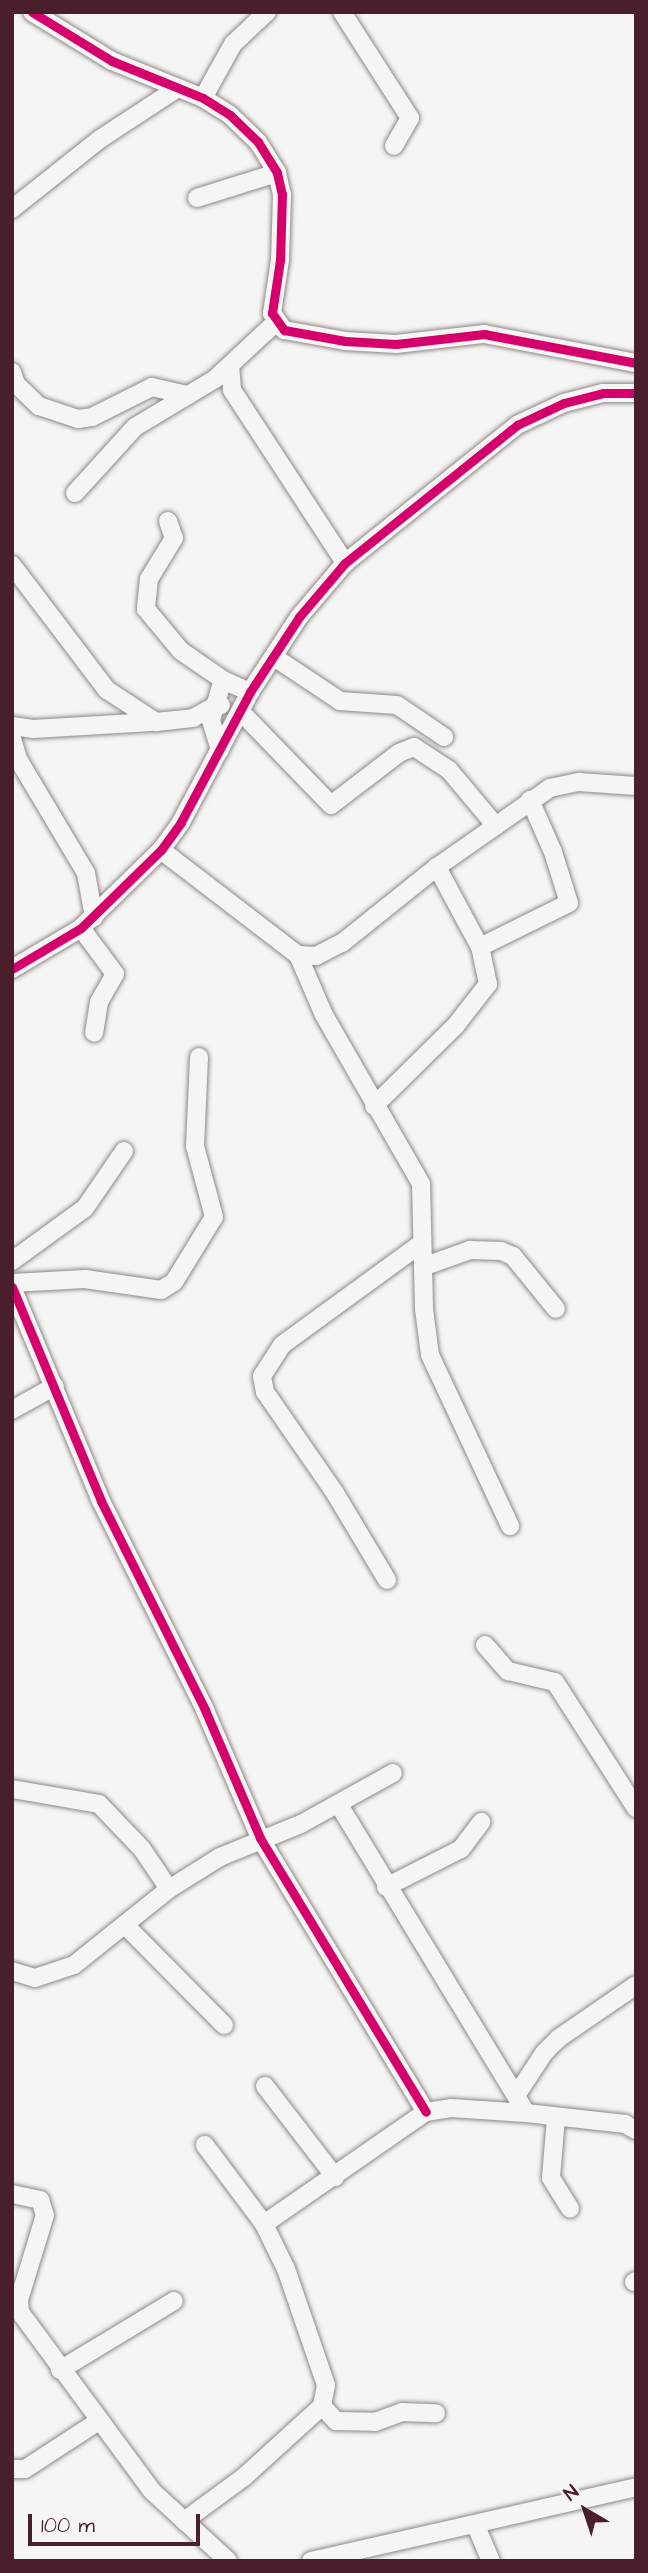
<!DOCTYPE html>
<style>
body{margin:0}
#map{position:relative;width:648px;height:2573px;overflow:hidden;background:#f5f5f3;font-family:"Architects Daughter",sans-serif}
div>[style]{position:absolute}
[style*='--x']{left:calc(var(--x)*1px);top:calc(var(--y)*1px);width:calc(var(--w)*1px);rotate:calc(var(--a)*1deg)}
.roads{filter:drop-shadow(0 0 2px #8f8788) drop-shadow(0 0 2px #8f8788)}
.minor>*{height:18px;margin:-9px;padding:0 9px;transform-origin:9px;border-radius:9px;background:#f5f5f3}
.cycleway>*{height:9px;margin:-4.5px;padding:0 4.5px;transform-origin:4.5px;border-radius:4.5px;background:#d6006c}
span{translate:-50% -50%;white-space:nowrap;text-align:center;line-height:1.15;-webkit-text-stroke:6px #f6f6f2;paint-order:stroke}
.frame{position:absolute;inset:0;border:14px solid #4a1f2b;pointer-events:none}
.north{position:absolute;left:550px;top:2475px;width:70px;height:70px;-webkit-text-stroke:5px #f6f6f2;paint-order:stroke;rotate:321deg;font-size:19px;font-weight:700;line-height:28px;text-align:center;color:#4a1f2b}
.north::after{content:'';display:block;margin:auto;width:24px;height:32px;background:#4a1f2b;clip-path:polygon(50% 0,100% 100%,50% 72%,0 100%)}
.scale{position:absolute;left:28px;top:2514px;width:172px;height:32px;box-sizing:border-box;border:4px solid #4a1f2b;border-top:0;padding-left:9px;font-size:21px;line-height:24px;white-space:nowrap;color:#4a1f2b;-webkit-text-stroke:5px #f6f6f2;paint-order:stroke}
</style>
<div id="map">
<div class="roads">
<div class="minor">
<div style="--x:32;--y:12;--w:94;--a:31.5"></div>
<div style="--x:112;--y:61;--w:98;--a:22.1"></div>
<div style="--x:203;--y:98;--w:32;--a:32"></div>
<div style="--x:230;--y:115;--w:39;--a:44"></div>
<div style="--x:258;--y:142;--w:36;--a:58"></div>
<div style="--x:277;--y:173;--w:22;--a:77"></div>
<div style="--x:282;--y:194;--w:66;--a:91.7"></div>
<div style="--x:280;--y:260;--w:54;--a:98.6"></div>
<div style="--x:272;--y:313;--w:21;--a:55"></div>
<div style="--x:284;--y:330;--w:62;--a:10.2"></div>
<div style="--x:345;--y:341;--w:51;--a:3.4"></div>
<div style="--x:396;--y:344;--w:89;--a:-6.5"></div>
<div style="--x:484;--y:334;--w:155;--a:10.8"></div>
<div style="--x:342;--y:12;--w:126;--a:57.3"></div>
<div style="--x:410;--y:118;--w:32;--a:120"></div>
<div style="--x:203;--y:98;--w:62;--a:-60.9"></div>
<div style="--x:233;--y:44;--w:47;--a:-43.3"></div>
<div style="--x:197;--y:198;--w:84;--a:-17.4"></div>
<div style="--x:12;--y:209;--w:112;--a:-38.5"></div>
<div style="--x:100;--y:139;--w:93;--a:-33.2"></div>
<div style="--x:230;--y:366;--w:24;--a:85"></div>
<div style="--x:232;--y:390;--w:207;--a:56.8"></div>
<div style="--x:12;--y:372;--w:13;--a:72"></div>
<div style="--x:16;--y:384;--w:32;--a:44"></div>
<div style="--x:39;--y:406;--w:41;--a:18.4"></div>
<div style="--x:78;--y:419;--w:14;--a:-8"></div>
<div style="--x:92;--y:417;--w:67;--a:-26.6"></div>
<div style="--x:152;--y:387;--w:37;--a:13"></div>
<div style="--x:75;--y:493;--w:89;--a:-47.7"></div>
<div style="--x:135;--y:427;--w:93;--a:-31"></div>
<div style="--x:215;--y:379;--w:82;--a:-43"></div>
<div style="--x:168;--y:521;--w:18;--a:71"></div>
<div style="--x:174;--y:538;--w:48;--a:121.4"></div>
<div style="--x:149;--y:579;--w:30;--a:96"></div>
<div style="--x:146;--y:609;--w:55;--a:50.2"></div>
<div style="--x:181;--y:651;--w:51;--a:34.6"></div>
<div style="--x:12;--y:565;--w:157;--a:52.8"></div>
<div style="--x:107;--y:690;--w:59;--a:33.1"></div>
<div style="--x:156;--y:722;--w:37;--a:-6"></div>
<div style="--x:193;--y:718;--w:25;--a:-29"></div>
<div style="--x:215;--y:706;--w:27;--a:-73"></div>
<div style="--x:223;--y:680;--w:30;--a:24"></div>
<div style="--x:274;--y:657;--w:79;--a:33.7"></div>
<div style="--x:340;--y:701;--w:57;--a:4"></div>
<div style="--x:397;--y:705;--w:57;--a:34.2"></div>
<div style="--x:241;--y:712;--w:129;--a:45.9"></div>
<div style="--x:331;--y:805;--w:86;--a:-37.4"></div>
<div style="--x:399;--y:753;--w:16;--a:-22"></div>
<div style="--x:414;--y:747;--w:42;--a:33.3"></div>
<div style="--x:449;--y:770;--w:73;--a:50"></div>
<div style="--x:12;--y:726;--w:21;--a:8"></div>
<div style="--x:33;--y:729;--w:119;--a:-3.4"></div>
<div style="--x:12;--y:739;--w:21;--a:73"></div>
<div style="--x:18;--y:759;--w:133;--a:59.2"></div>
<div style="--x:86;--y:873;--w:45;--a:79.7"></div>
<div style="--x:220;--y:750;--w:31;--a:-107"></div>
<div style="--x:211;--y:720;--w:15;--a:-74"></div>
<div style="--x:215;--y:706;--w:6;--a:-9"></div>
<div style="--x:161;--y:850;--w:173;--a:37.5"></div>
<div style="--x:298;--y:955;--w:18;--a:3"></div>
<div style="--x:316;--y:956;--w:29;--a:-27"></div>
<div style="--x:342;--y:943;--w:122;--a:-38.7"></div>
<div style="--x:437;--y:867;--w:138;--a:-35"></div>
<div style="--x:550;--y:788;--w:30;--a:-12"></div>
<div style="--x:579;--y:782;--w:57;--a:4"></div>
<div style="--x:81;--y:928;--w:57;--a:53.5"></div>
<div style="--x:115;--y:974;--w:32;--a:120"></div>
<div style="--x:99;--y:1002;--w:31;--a:99"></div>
<div style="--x:480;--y:947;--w:99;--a:-26.3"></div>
<div style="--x:569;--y:903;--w:53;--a:-107.4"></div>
<div style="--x:553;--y:852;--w:57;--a:-113.9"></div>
<div style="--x:298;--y:955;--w:65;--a:66.6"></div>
<div style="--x:324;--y:1015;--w:195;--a:60.1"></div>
<div style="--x:421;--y:1184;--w:125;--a:88.6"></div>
<div style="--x:424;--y:1309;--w:46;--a:82.6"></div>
<div style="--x:430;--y:1355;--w:189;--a:64.9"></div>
<div style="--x:12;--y:969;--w:80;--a:-30.7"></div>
<div style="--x:81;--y:928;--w:112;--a:-44.3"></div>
<div style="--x:161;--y:850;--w:34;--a:-54"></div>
<div style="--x:181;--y:822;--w:147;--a:-62"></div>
<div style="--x:250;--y:692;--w:90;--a:-56.8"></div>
<div style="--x:299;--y:617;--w:71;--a:-49.6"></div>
<div style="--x:345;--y:563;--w:221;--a:-38.7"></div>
<div style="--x:517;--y:425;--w:52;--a:-25.1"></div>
<div style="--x:564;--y:403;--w:40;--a:-14.4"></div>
<div style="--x:603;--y:393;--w:33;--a:0"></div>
<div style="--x:374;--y:1106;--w:115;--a:-44.6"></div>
<div style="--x:456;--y:1025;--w:52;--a:-52"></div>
<div style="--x:488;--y:984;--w:38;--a:-102"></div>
<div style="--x:480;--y:947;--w:91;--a:-118.3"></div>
<div style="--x:12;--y:1261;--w:90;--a:-36"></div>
<div style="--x:85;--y:1208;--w:69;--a:-55.6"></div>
<div style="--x:425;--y:1266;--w:48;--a:-19.6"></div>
<div style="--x:470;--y:1250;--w:31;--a:2"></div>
<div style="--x:501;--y:1251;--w:13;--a:23"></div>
<div style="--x:513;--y:1256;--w:68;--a:50.9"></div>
<div style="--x:12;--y:1283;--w:73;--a:-3.1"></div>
<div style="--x:85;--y:1279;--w:77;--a:8.2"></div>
<div style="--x:161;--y:1290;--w:15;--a:-32"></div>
<div style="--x:174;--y:1282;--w:76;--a:-58.4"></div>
<div style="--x:214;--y:1217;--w:73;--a:-105"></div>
<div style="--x:195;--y:1146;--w:89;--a:-87.4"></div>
<div style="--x:12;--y:1287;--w:232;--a:67.4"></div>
<div style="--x:101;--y:1501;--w:233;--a:63.5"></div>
<div style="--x:205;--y:1710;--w:139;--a:66.7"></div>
<div style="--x:260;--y:1838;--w:320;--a:58.8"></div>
<div style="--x:12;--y:1410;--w:49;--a:-29.2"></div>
<div style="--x:387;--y:1580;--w:101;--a:-120.9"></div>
<div style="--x:335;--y:1493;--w:123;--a:-124.7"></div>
<div style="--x:265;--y:1392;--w:16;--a:-101"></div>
<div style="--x:262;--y:1376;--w:37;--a:-57"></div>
<div style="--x:282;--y:1345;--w:173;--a:-36.1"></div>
<div style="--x:485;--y:1645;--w:35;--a:49"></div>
<div style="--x:508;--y:1671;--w:48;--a:13.2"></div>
<div style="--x:555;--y:1682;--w:150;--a:57.3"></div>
<div style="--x:12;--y:1789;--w:88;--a:9.8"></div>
<div style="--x:99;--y:1804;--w:62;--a:46.3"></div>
<div style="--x:142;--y:1849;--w:48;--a:56"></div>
<div style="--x:339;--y:1805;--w:360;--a:58.7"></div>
<div style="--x:386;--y:1887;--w:84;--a:-26.9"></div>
<div style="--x:461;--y:1849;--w:34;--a:-53"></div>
<div style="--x:127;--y:1927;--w:138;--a:45.3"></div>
<div style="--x:12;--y:1971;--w:24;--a:17"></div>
<div style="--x:35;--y:1978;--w:41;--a:-18.4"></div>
<div style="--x:74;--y:1965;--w:122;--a:-38.7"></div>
<div style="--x:169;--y:1889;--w:60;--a:-32.1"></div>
<div style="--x:220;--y:1857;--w:87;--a:-22.2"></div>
<div style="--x:301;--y:1824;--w:105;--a:-29"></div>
<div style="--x:265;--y:2086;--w:115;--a:52.4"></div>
<div style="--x:517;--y:2094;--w:49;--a:-56.6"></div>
<div style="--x:544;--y:2053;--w:21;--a:-45"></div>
<div style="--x:559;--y:2038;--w:93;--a:-34.5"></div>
<div style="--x:556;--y:2118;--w:60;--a:94.8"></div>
<div style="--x:551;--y:2178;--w:36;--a:58"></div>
<div style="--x:12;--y:2194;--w:29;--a:12"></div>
<div style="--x:40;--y:2200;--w:16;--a:72"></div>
<div style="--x:45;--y:2215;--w:89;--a:107"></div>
<div style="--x:19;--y:2300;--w:12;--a:85"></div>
<div style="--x:20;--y:2312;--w:222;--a:53.6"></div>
<div style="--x:152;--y:2491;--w:103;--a:42.6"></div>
<div style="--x:264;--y:2224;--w:197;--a:-34.7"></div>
<div style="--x:426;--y:2112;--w:25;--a:-9"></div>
<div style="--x:451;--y:2108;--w:75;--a:3.8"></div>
<div style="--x:526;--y:2113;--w:100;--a:6.3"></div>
<div style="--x:625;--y:2124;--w:13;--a:29"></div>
<div style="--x:634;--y:2282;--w:2;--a:-27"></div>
<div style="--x:60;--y:2370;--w:133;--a:-31.2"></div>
<div style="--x:322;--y:2406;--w:21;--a:47"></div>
<div style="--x:336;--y:2421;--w:39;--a:1"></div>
<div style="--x:375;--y:2422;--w:29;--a:-20"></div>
<div style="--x:402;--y:2412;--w:34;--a:2"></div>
<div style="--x:12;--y:2469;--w:13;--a:0"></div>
<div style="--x:25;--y:2469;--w:88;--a:-33"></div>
<div style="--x:184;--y:2521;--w:74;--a:-36.3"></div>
<div style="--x:244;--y:2477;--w:105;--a:-42.3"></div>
<div style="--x:322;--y:2406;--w:21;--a:-79"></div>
<div style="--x:326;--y:2385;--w:123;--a:-109"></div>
<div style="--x:286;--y:2269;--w:50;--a:-116.1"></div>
<div style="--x:264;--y:2224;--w:99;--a:-126.8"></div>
<div style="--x:476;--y:2526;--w:38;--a:67"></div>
<div style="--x:311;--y:2561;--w:333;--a:-12.8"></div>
</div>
</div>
<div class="cycleway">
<div style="--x:32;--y:12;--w:94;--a:31.5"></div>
<div style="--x:112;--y:61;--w:98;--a:22.1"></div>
<div style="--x:203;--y:98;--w:32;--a:32"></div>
<div style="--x:230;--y:115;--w:39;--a:44"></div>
<div style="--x:258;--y:142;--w:36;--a:58"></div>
<div style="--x:277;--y:173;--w:22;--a:77"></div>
<div style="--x:282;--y:194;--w:66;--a:91.7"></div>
<div style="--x:280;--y:260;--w:54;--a:98.6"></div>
<div style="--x:272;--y:313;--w:21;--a:55"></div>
<div style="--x:284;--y:330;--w:62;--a:10.2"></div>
<div style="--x:345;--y:341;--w:51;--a:3.4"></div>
<div style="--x:396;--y:344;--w:89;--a:-6.5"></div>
<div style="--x:484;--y:334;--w:155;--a:10.8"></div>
<div style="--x:12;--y:969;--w:80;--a:-30.7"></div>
<div style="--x:81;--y:928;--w:112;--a:-44.3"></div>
<div style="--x:161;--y:850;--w:34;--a:-54"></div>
<div style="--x:181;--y:822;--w:147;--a:-62"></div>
<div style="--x:250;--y:692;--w:90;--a:-56.8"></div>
<div style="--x:299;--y:617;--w:71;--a:-49.6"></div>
<div style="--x:345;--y:563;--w:221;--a:-38.7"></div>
<div style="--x:517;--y:425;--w:52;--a:-25.1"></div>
<div style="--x:564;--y:403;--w:40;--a:-14.4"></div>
<div style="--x:603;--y:393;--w:33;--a:0"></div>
<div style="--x:12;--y:1287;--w:232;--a:67.4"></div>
<div style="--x:101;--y:1501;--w:233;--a:63.5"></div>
<div style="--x:205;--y:1710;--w:139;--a:66.7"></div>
<div style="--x:260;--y:1838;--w:320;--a:58.8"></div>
</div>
<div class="frame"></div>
<div class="north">N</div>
<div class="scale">100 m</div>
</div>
